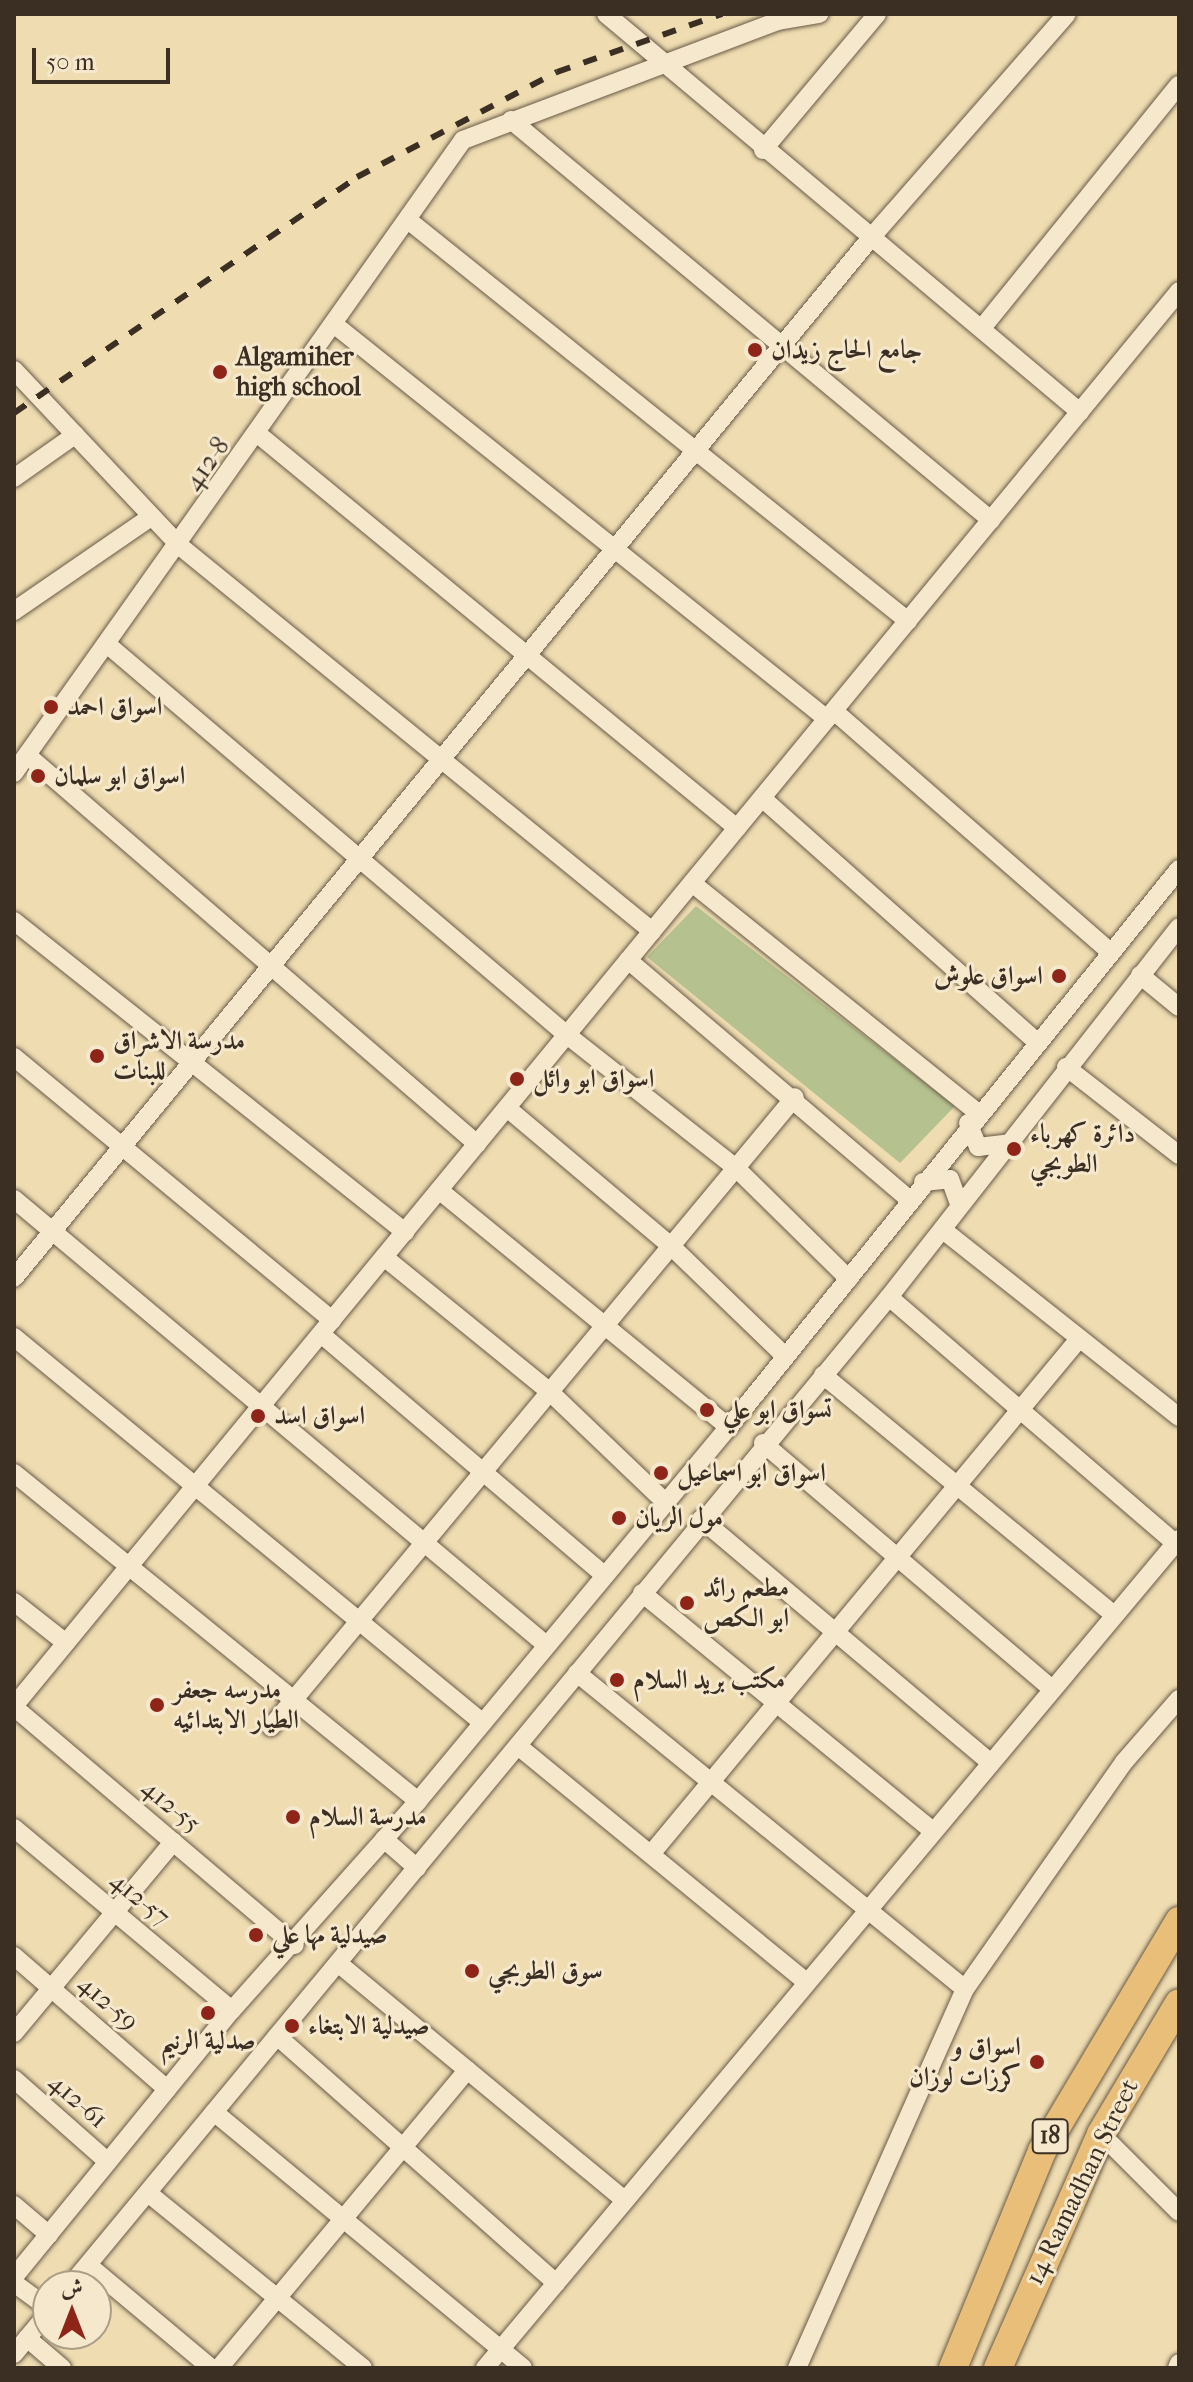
<!DOCTYPE html>
<meta charset="utf-8">
<style>
body{margin:0}
#map{position:relative;width:1193px;height:2382px;overflow:hidden;background:#efdcb1;font-family:"IM FELL French Canon",Amiri,serif}
div>[style]{position:absolute}
[style*='--x']{left:calc(var(--x)*1px);top:calc(var(--y)*1px);width:calc(var(--w)*1px);rotate:calc(var(--a)*1deg)}
.green>*{inset:0;background:#b5c28f}
.roads{filter:drop-shadow(0 0 2px #685a47) drop-shadow(0 0 2px #685a47)}
.minor>*{height:18px;margin:-9px;padding:0 9px;transform-origin:9px;border-radius:9px;background:#f5e8cc}
.primary>*{height:28px;margin:-14px;padding:0 14px;transform-origin:14px;border-radius:14px;background:#e8be78}
.rail>*{height:6px;margin-top:-3px;transform-origin:0;background:repeating-linear-gradient(90deg,#3b2f24 0 14px,transparent 0 28px)}
.dots>*{width:22px;height:22px;translate:-50% -50%;box-sizing:border-box;border:4px solid #f5e8cc;border-radius:50%}
span{translate:-50% -50%;white-space:nowrap;text-align:center;line-height:1.15;-webkit-text-stroke:6px #f5e8cc;paint-order:stroke}
.shield-label span{padding:2px 6px;background:#f5e8cc;border:2px solid;border-radius:6px;-webkit-text-stroke-width:0}
.shield-label{font-size:24px;color:#3b2f24;font-weight:700}
.poi-label{font-size:26px;color:#3b2f24;font-weight:700}
.left{translate:0 -50%;text-align:left}
.right{translate:-100% -50%;text-align:right}
.street-label{font-size:26px;color:#3b2f24}
.frame{position:absolute;inset:0;border:16px solid #3b2f24;pointer-events:none}
.north{position:absolute;left:32px;top:2270px;width:80px;height:80px;box-sizing:border-box;background:#f5e8cc;border:2px solid #ab9e89;border-radius:50%;rotate:0deg;font-size:22px;font-weight:700;line-height:32px;text-align:center;color:#3b2f24}
.north::after{content:'';display:block;margin:auto;width:28px;height:36px;background:#8f2418;clip-path:polygon(50% 0,100% 100%,50% 72%,0 100%)}
.scale{position:absolute;left:32px;top:48px;width:138px;height:36px;box-sizing:border-box;border:4px solid #3b2f24;border-top:0;padding-left:10px;font-size:24px;line-height:28px;white-space:nowrap;color:#3b2f24;-webkit-text-stroke:6px #f5e8cc;paint-order:stroke}
</style>
<div id="map">
<div class="green">
<div style="clip-path:polygon(696px 906px,955px 1106px,900px 1163px,647px 957px)"></div>
</div>
<div class="roads">
<div class="minor">
<div style="--x:606;--y:14;--w:619;--a:40.02"></div>
<div style="--x:511;--y:120;--w:625;--a:39.81"></div>
<div style="--x:763;--y:150;--w:177;--a:-50"></div>
<div style="--x:408;--y:220;--w:641;--a:38.73"></div>
<div style="--x:335;--y:325;--w:630;--a:38.69"></div>
<div style="--x:982;--y:328;--w:313;--a:-51"></div>
<div style="--x:14;--y:370;--w:243;--a:46.7"></div>
<div style="--x:181;--y:547;--w:608;--a:39.19"></div>
<div style="--x:259;--y:435;--w:619;--a:39.43"></div>
<div style="--x:14;--y:478;--w:75;--a:-35.2"></div>
<div style="--x:14;--y:611;--w:166;--a:-34.5"></div>
<div style="--x:108;--y:645;--w:602;--a:40.35"></div>
<div style="--x:567;--y:1035;--w:215;--a:38.2"></div>
<div style="--x:736;--y:1168;--w:158;--a:44.5"></div>
<div style="--x:834;--y:711;--w:366;--a:41.1"></div>
<div style="--x:27;--y:755;--w:595;--a:40.84"></div>
<div style="--x:14;--y:773;--w:776;--a:-54.65"></div>
<div style="--x:463;--y:140;--w:337;--a:-20.7"></div>
<div style="--x:778;--y:21;--w:42;--a:-9.7"></div>
<div style="--x:762;--y:798;--w:368;--a:41.6"></div>
<div style="--x:692;--y:883;--w:366;--a:38.8"></div>
<div style="--x:14;--y:921;--w:500;--a:38.5"></div>
<div style="--x:628;--y:960;--w:370;--a:40.4"></div>
<div style="--x:1140;--y:975;--w:50;--a:39.4"></div>
<div style="--x:14;--y:1057;--w:413;--a:39.6"></div>
<div style="--x:1066;--y:1067;--w:143;--a:37.9"></div>
<div style="--x:507;--y:1108;--w:214;--a:40.1"></div>
<div style="--x:671;--y:1246;--w:158;--a:44"></div>
<div style="--x:968;--y:1123;--w:26;--a:67"></div>
<div style="--x:978;--y:1147;--w:26;--a:-7"></div>
<div style="--x:923;--y:1182;--w:27;--a:-6"></div>
<div style="--x:950;--y:1179;--w:27;--a:70"></div>
<div style="--x:439;--y:1190;--w:375;--a:39.3"></div>
<div style="--x:14;--y:1199;--w:693;--a:39.96"></div>
<div style="--x:943;--y:1230;--w:301;--a:38.4"></div>
<div style="--x:384;--y:1257;--w:214;--a:39.1"></div>
<div style="--x:550;--y:1392;--w:161;--a:43.7"></div>
<div style="--x:14;--y:1278;--w:1345;--a:-50.52"></div>
<div style="--x:869;--y:240;--w:300;--a:-48.8"></div>
<div style="--x:889;--y:1297;--w:382;--a:40.7"></div>
<div style="--x:321;--y:1334;--w:373;--a:40.4"></div>
<div style="--x:14;--y:1337;--w:607;--a:39.46"></div>
<div style="--x:823;--y:1375;--w:376;--a:39.5"></div>
<div style="--x:763;--y:1443;--w:380;--a:40.4"></div>
<div style="--x:14;--y:1473;--w:520;--a:39.07"></div>
<div style="--x:701;--y:1519;--w:378;--a:40.1"></div>
<div style="--x:642;--y:1593;--w:375;--a:39.3"></div>
<div style="--x:14;--y:1602;--w:66;--a:38.3"></div>
<div style="--x:577;--y:1673;--w:500;--a:39.16"></div>
<div style="--x:14;--y:1706;--w:1833;--a:-50.53"></div>
<div style="--x:14;--y:1707;--w:368;--a:40.3"></div>
<div style="--x:271;--y:1727;--w:819;--a:-50.25"></div>
<div style="--x:518;--y:1746;--w:371;--a:39.3"></div>
<div style="--x:14;--y:1828;--w:284;--a:39.9"></div>
<div style="--x:384;--y:1839;--w:44;--a:41.3"></div>
<div style="--x:651;--y:1854;--w:668;--a:-50.28"></div>
<div style="--x:14;--y:1956;--w:203;--a:41"></div>
<div style="--x:338;--y:1963;--w:371;--a:39.6"></div>
<div style="--x:14;--y:2033;--w:249;--a:-50.2"></div>
<div style="--x:277;--y:2036;--w:373;--a:41.5"></div>
<div style="--x:14;--y:2079;--w:125;--a:41.4"></div>
<div style="--x:214;--y:2112;--w:401;--a:39.6"></div>
<div style="--x:1101;--y:2134;--w:110;--a:45"></div>
<div style="--x:148;--y:2193;--w:277;--a:39.1"></div>
<div style="--x:14;--y:2205;--w:46;--a:40.6"></div>
<div style="--x:88;--y:2265;--w:160;--a:39.9"></div>
<div style="--x:14;--y:2277;--w:345;--a:-50.8"></div>
<div style="--x:232;--y:2010;--w:280;--a:-48.3"></div>
<div style="--x:418;--y:1801;--w:486;--a:-50.3"></div>
<div style="--x:729;--y:1427;--w:717;--a:-51.12"></div>
<div style="--x:14;--y:2283;--w:42;--a:36.3"></div>
<div style="--x:70;--y:2286;--w:1284;--a:-50.37"></div>
<div style="--x:889;--y:1297;--w:470;--a:-51.9"></div>
<div style="--x:27;--y:2338;--w:46;--a:40.6"></div>
<div style="--x:14;--y:2354;--w:53;--a:-50.3"></div>
<div style="--x:219;--y:2368;--w:388;--a:-50.2"></div>
<div style="--x:485;--y:2368;--w:1081;--a:-50.07"></div>
<div style="--x:797;--y:2368;--w:415;--a:-66.1"></div>
<div style="--x:965;--y:1989;--w:277;--a:-55"></div>
<div style="--x:1124;--y:1762;--w:84;--a:-48.9"></div>
<div style="--x:1177;--y:2368;--w:5;--a:-68"></div>
</div>
<div class="primary">
<div style="--x:953;--y:2368;--w:235;--a:-67.7"></div>
<div style="--x:1042;--y:2151;--w:268;--a:-59.2"></div>
<div style="--x:998;--y:2368;--w:256;--a:-66.2"></div>
<div style="--x:1101;--y:2134;--w:152;--a:-59.2"></div>
</div>
</div>
<div class="rail">
<div style="--x:14;--y:413;--w:416;--a:-34.5"></div>
<div style="--x:357;--y:177;--w:226;--a:-27.7"></div>
<div style="--x:557;--y:72;--w:175;--a:-19.4"></div>
</div>
<div class="dots">
<div style="left:755px;top:350px;background:#8f2418"></div>
<div style="left:220px;top:372px;background:#8f2418"></div>
<div style="left:51px;top:707px;background:#8f2418"></div>
<div style="left:38px;top:776px;background:#8f2418"></div>
<div style="left:1059px;top:976px;background:#8f2418"></div>
<div style="left:97px;top:1056px;background:#8f2418"></div>
<div style="left:517px;top:1079px;background:#8f2418"></div>
<div style="left:1014px;top:1149px;background:#8f2418"></div>
<div style="left:707px;top:1410px;background:#8f2418"></div>
<div style="left:258px;top:1416px;background:#8f2418"></div>
<div style="left:661px;top:1473px;background:#8f2418"></div>
<div style="left:619px;top:1518px;background:#8f2418"></div>
<div style="left:687px;top:1603px;background:#8f2418"></div>
<div style="left:617px;top:1680px;background:#8f2418"></div>
<div style="left:157px;top:1705px;background:#8f2418"></div>
<div style="left:293px;top:1817px;background:#8f2418"></div>
<div style="left:256px;top:1935px;background:#8f2418"></div>
<div style="left:472px;top:1971px;background:#8f2418"></div>
<div style="left:208px;top:2013px;background:#8f2418"></div>
<div style="left:292px;top:2026px;background:#8f2418"></div>
<div style="left:1037px;top:2062px;background:#8f2418"></div>
</div>
<div class="shield-label">
<span style="left:1050px;top:2136px">18</span>
</div>
<div class="poi-label">
<span class="left" style="left:771px;top:350px">جامع الحاج زيدان</span>
<span class="left" style="left:236px;top:372px">Algamiher<br>high school</span>
<span class="left" style="left:67px;top:707px">اسواق احمد</span>
<span class="left" style="left:54px;top:776px">اسواق ابو سلمان</span>
<span class="right" style="left:1043px;top:976px">اسواق علوش</span>
<span class="left" style="left:113px;top:1056px">مدرسة الاشراق<br>للبنات</span>
<span class="left" style="left:533px;top:1079px">اسواق ابو وائل</span>
<span class="left" style="left:1030px;top:1149px">دائرة كهرباء<br>الطوبجي</span>
<span class="left" style="left:723px;top:1410px">تسواق ابو علي</span>
<span class="left" style="left:274px;top:1416px">اسواق اسد</span>
<span class="left" style="left:677px;top:1473px">اسواق ابو اسماعيل</span>
<span class="left" style="left:635px;top:1518px">مول الريان</span>
<span class="left" style="left:703px;top:1603px">مطعم رائد<br>ابو الكص</span>
<span class="left" style="left:633px;top:1680px">مكتب بريد السلام</span>
<span class="left" style="left:173px;top:1705px">مدرسه جعفر<br>الطيار الابتدائيه</span>
<span class="left" style="left:309px;top:1817px">مدرسة السلام</span>
<span class="left" style="left:272px;top:1935px">صيدلية مها علي</span>
<span class="left" style="left:488px;top:1971px">سوق الطوبجي</span>
<span class="left" style="left:308px;top:2026px">صيدلية الابتغاء</span>
<span style="left:208px;top:2041px">صدلية الرنيم</span>
<span class="right" style="left:1021px;top:2062px">اسواق و<br>كرزات لوزان</span>
</div>
<div class="street-label">
<span style="left:207px;top:464px;rotate:-55deg">412-8</span>
<span style="left:171px;top:1806px;rotate:40deg">412-55</span>
<span style="left:140px;top:1899px;rotate:40deg">412-57</span>
<span style="left:108px;top:2003px;rotate:41deg">412-59</span>
<span style="left:78px;top:2101px;rotate:41deg">412-61</span>
<span style="left:1082px;top:2182px;rotate:-64deg">14 Ramadhan Street</span>
</div>
<div class="frame"></div>
<div class="north">ش</div>
<div class="scale">50 m</div>
</div>
